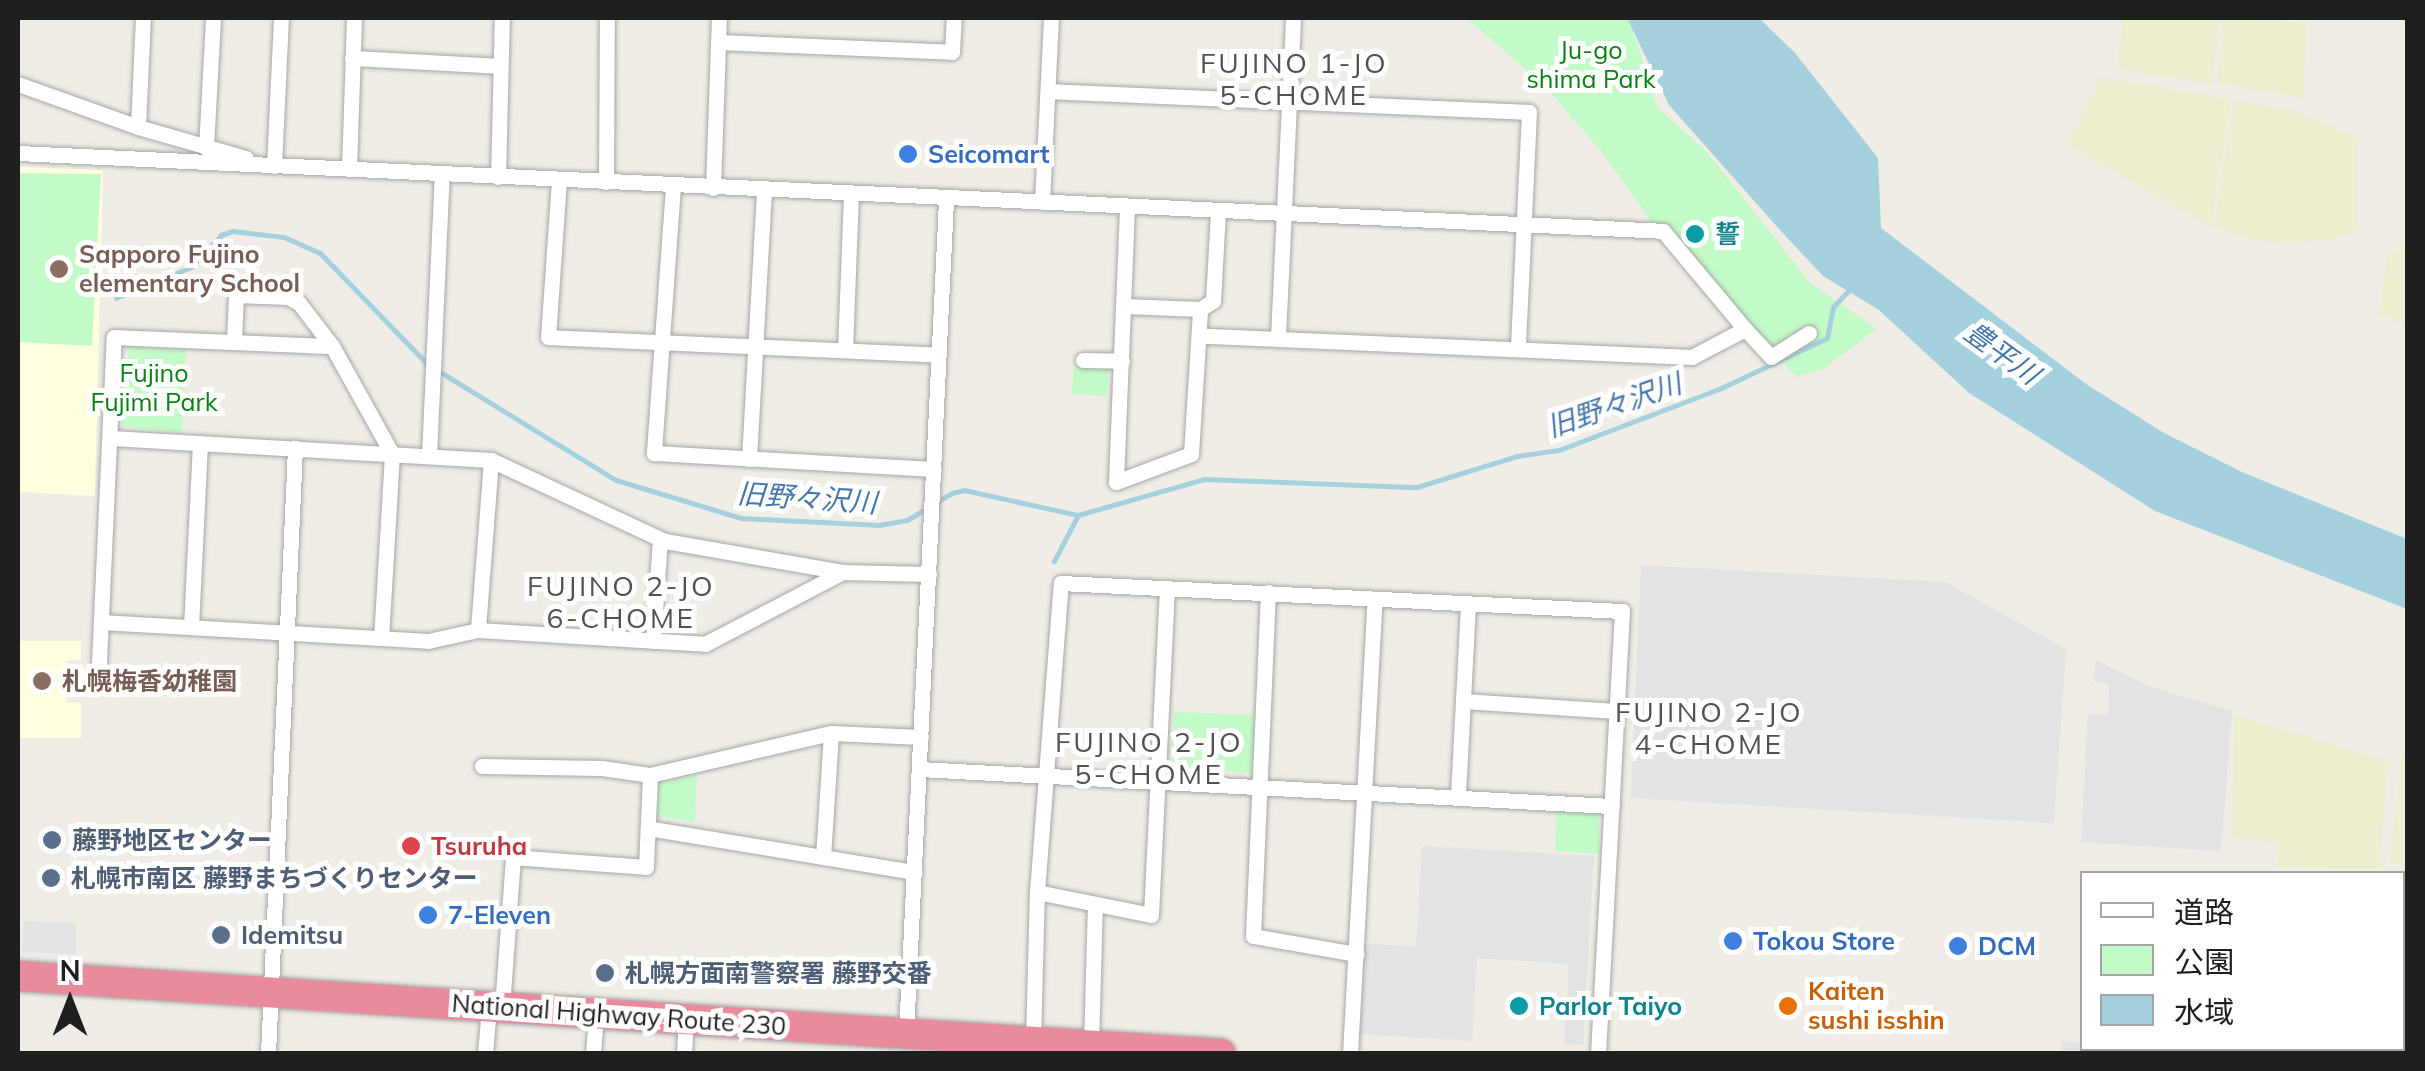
<!DOCTYPE html>
<meta charset="utf-8">
<style>
body{margin:0}
#map{position:relative;width:2425px;height:1071px;overflow:hidden;background:#f0ede6;font-family:Mulish,"Noto Sans JP",sans-serif}
div>[style]{position:absolute}
[style*='--x']{left:calc(var(--x)*1px);top:calc(var(--y)*1px);width:calc(var(--w)*1px);rotate:calc(var(--a)*1deg)}
.education>*{inset:0;background:#ffffe0}
.farmland>*{inset:0;background:#edefd0}
.park>*{inset:0;background:#c2fbc7}
.parking>*{inset:0;background:#e3e3e3}
.water>*{inset:0;background:#a5d1df}
.stream>*{height:5px;margin:-2.5px;padding:0 2.5px;transform-origin:2.5px;border-radius:2.5px;background:#a5d1df}
.roads{filter:drop-shadow(0 0 2px #a6a6a6) drop-shadow(0 0 2px #a6a6a6)}
.street>*{height:15px;margin:-7.5px;padding:0 7.5px;transform-origin:7.5px;border-radius:7.5px;background:#fff}
.highway>*{height:30px;margin:-15px;padding:0 15px;transform-origin:15px;border-radius:15px;background:#e98b9c}
.dots>*{width:28px;height:28px;translate:-50% -50%;box-sizing:border-box;border:5px solid #fff;border-radius:50%}
span{translate:-50% -50%;white-space:nowrap;text-align:center;line-height:1.15;-webkit-text-stroke:10px #fff;paint-order:stroke}
.park-label{font-size:25px;color:#098214}
.shop-label{font-size:25px;color:#366cbe;font-weight:700}
.left{translate:0 -50%;text-align:left}
.culture-label{font-size:25px;color:#0d838f;font-weight:700}
.education-label{font-size:25px;color:#785e54;font-weight:700}
.service-label{font-size:25px;color:#4e5e75;font-weight:700}
.health-label{font-size:25px;color:#be3a42;font-weight:700}
.food-label{font-size:25px;color:#c56008;font-weight:700}
.street-label{font-size:25px;color:#1f1f1f}
.neighbourhood-label{font-size:28px;color:#525252;letter-spacing:2.5px}
.water-label{font-size:28px;color:#4577ab;font-style:italic}
.frame{position:absolute;inset:0;border:20px solid #1f1f1f;pointer-events:none}
.legend{position:absolute;left:2080px;top:871px;width:325px;height:180px;box-sizing:border-box;background:#fff;border:2px solid #a5a5a5;margin:0;padding:12px 18px;list-style:none;font-size:30px;color:#1f1f1f}
.legend li{display:flex;align-items:center;gap:20px;height:50px}
.legend b{width:50px;border:2px solid #a5a5a5}
.north{position:absolute;left:20px;top:951px;width:100px;height:100px;-webkit-text-stroke:8px #fff;paint-order:stroke;rotate:0deg;font-size:28px;font-weight:700;line-height:40px;text-align:center;color:#1f1f1f}
.north::after{content:'';display:block;margin:auto;width:35px;height:45px;background:#1f1f1f;clip-path:polygon(50% 0,100% 100%,50% 72%,0 100%)}
</style>
<div id="map">
<div class="education">
<div style="clip-path:polygon(18px 167px,103px 170px,95px 496px,18px 492px)"></div>
<div style="clip-path:polygon(18px 641px,81px 641px,81px 660px,67px 661px,66px 702px,81px 703px,81px 738px,18px 738px)"></div>
</div>
<div class="farmland">
<div style="clip-path:polygon(2124px 18px,2220px 18px,2211px 84px,2116px 69px)"></div>
<div style="clip-path:polygon(2224px 18px,2307px 23px,2303px 98px,2217px 83px)"></div>
<div style="clip-path:polygon(2100px 77px,2231px 99px,2211px 227px,2067px 145px)"></div>
<div style="clip-path:polygon(2234px 101px,2290px 109px,2357px 137px,2357px 231px,2335px 240px,2294px 242px,2259px 241px,2214px 228px)"></div>
<div style="clip-path:polygon(2407px 245px,2407px 326px,2380px 314px,2387px 255px)"></div>
<div style="clip-path:polygon(2235px 715px,2388px 761px,2379px 873px,2278px 867px,2276px 842px,2231px 838px)"></div>
<div style="clip-path:polygon(2402px 754px,2407px 755px,2407px 865px,2390px 863px)"></div>
</div>
<div class="park">
<div style="clip-path:polygon(1466px 18px,1629px 18px,1657px 107px,1707px 152px,1810px 283px,1877px 329px,1823px 369px,1796px 377px,1677px 238px,1652px 222px,1601px 151px,1545px 86px)"></div>
<div style="clip-path:polygon(18px 173px,101px 174px,92px 346px,18px 342px)"></div>
<div style="clip-path:polygon(129px 347px,186px 349px,182px 433px,122px 426px)"></div>
<div style="clip-path:polygon(1074px 365px,1109px 367px,1107px 396px,1072px 394px)"></div>
<div style="clip-path:polygon(1174px 712px,1256px 715px,1251px 773px,1170px 768px)"></div>
<div style="clip-path:polygon(697px 775px,695px 822px,657px 816px,659px 783px)"></div>
<div style="clip-path:polygon(1557px 811px,1599px 813px,1600px 854px,1555px 851px)"></div>
</div>
<div class="parking">
<div style="clip-path:polygon(1641px 565px,1945px 582px,2066px 649px,2054px 823px,1631px 798px)"></div>
<div style="clip-path:polygon(2096px 660px,2151px 687px,2232px 711px,2221px 851px,2081px 842px,2088px 714px,2108px 714px,2109px 684px,2094px 682px)"></div>
<div style="clip-path:polygon(1422px 846px,1594px 856px,1583px 1045px,1564px 1044px,1569px 964px,1477px 958px,1472px 1041px,1358px 1034px,1363px 944px,1416px 946px)"></div>
<div style="clip-path:polygon(24px 921px,76px 923px,76px 954px,22px 952px)"></div>
<div style="clip-path:polygon(2062px 1041px,2082px 1043px,2082px 1048px,2197px 1048px,2197px 1053px,2062px 1053px)"></div>
</div>
<div class="water">
<div style="clip-path:polygon(1627px 18px,1759px 18px,1795px 53px,1878px 158px,1881px 228px,2086px 384px,2164px 433px,2244px 473px,2407px 539px,2407px 609px,2155px 511px,1969px 393px,1879px 310px,1823px 276px,1779px 229px,1669px 105px)"></div>
</div>
<div class="stream">
<div style="--x:116;--y:298;--w:81;--a:-22.5"></div>
<div style="--x:191;--y:267;--w:44;--a:-46.8"></div>
<div style="--x:221;--y:235;--w:13;--a:-18"></div>
<div style="--x:233;--y:231;--w:51;--a:6.7"></div>
<div style="--x:284;--y:237;--w:39;--a:24"></div>
<div style="--x:320;--y:253;--w:156;--a:46"></div>
<div style="--x:437;--y:370;--w:210;--a:31.6"></div>
<div style="--x:616;--y:480;--w:131;--a:16.9"></div>
<div style="--x:741;--y:518;--w:138;--a:2.9"></div>
<div style="--x:879;--y:525;--w:28;--a:-10"></div>
<div style="--x:907;--y:520;--w:52;--a:-31"></div>
<div style="--x:952;--y:493;--w:12;--a:-14"></div>
<div style="--x:964;--y:490;--w:117;--a:12.4"></div>
<div style="--x:1078;--y:515;--w:131;--a:-15.9"></div>
<div style="--x:1204;--y:479;--w:213;--a:2.2"></div>
<div style="--x:1417;--y:487;--w:105;--a:-17.2"></div>
<div style="--x:1517;--y:456;--w:42;--a:-8.1"></div>
<div style="--x:1559;--y:450;--w:171;--a:-20.9"></div>
<div style="--x:1719;--y:389;--w:119;--a:-25.3"></div>
<div style="--x:1827;--y:338;--w:32;--a:-79"></div>
<div style="--x:1833;--y:307;--w:25;--a:-47"></div>
<div style="--x:1054;--y:561;--w:52;--a:-62.4"></div>
</div>
<div class="roads">
<div class="street">
<div style="--x:718;--y:42;--w:234;--a:2.4"></div>
<div style="--x:952;--y:52;--w:34;--a:-87"></div>
<div style="--x:352;--y:58;--w:147;--a:3.1"></div>
<div style="--x:18;--y:84;--w:127;--a:19.7"></div>
<div style="--x:138;--y:127;--w:112;--a:16"></div>
<div style="--x:1048;--y:91;--w:481;--a:2.5"></div>
<div style="--x:1529;--y:112;--w:236;--a:92.7"></div>
<div style="--x:138;--y:127;--w:109;--a:-87.4"></div>
<div style="--x:206;--y:148;--w:130;--a:-86.9"></div>
<div style="--x:18;--y:153;--w:1647;--a:2.71"></div>
<div style="--x:1663;--y:231;--w:128;--a:50.1"></div>
<div style="--x:1745;--y:329;--w:60;--a:152.2"></div>
<div style="--x:1692;--y:357;--w:494;--a:-177.5"></div>
<div style="--x:274;--y:166;--w:148;--a:-87.3"></div>
<div style="--x:349;--y:169;--w:151;--a:-88.1"></div>
<div style="--x:498;--y:177;--w:159;--a:-88.6"></div>
<div style="--x:559;--y:180;--w:157;--a:94"></div>
<div style="--x:548;--y:337;--w:391;--a:2.6"></div>
<div style="--x:606;--y:182;--w:164;--a:-89.7"></div>
<div style="--x:673;--y:186;--w:268;--a:94.1"></div>
<div style="--x:654;--y:453;--w:280;--a:3.3"></div>
<div style="--x:713;--y:188;--w:170;--a:-88"></div>
<div style="--x:1042;--y:202;--w:184;--a:-87.2"></div>
<div style="--x:1127;--y:207;--w:275;--a:92.3"></div>
<div style="--x:1116;--y:482;--w:80;--a:-20.5"></div>
<div style="--x:1191;--y:454;--w:145;--a:-86.4"></div>
<div style="--x:1200;--y:309;--w:15;--a:-32"></div>
<div style="--x:1213;--y:301;--w:90;--a:-86.8"></div>
<div style="--x:1124;--y:306;--w:76;--a:2.3"></div>
<div style="--x:1745;--y:329;--w:38;--a:47"></div>
<div style="--x:1771;--y:357;--w:45;--a:-32.3"></div>
<div style="--x:1278;--y:337;--w:319;--a:-87.3"></div>
<div style="--x:234;--y:341;--w:46;--a:-87.5"></div>
<div style="--x:236;--y:295;--w:52;--a:2.2"></div>
<div style="--x:288;--y:297;--w:13;--a:29"></div>
<div style="--x:299;--y:303;--w:54;--a:52.5"></div>
<div style="--x:332;--y:346;--w:124;--a:60.9"></div>
<div style="--x:392;--y:454;--w:184;--a:93.4"></div>
<div style="--x:845;--y:350;--w:156;--a:-87.8"></div>
<div style="--x:1083;--y:360;--w:39;--a:1"></div>
<div style="--x:110;--y:438;--w:382;--a:3.3"></div>
<div style="--x:491;--y:460;--w:192;--a:25"></div>
<div style="--x:665;--y:541;--w:180;--a:9.9"></div>
<div style="--x:842;--y:572;--w:87;--a:1.3"></div>
<div style="--x:429;--y:456;--w:281;--a:-87.4"></div>
<div style="--x:749;--y:459;--w:269;--a:-86.8"></div>
<div style="--x:491;--y:460;--w:170;--a:94.4"></div>
<div style="--x:478;--y:630;--w:227;--a:3.5"></div>
<div style="--x:705;--y:644;--w:153;--a:-27.6"></div>
<div style="--x:1268;--y:592;--w:344;--a:92.5"></div>
<div style="--x:1253;--y:936;--w:105;--a:9.9"></div>
<div style="--x:101;--y:622;--w:328;--a:3.3"></div>
<div style="--x:428;--y:641;--w:51;--a:-12.4"></div>
<div style="--x:191;--y:627;--w:184;--a:-87.2"></div>
<div style="--x:653;--y:641;--w:102;--a:-86.1"></div>
<div style="--x:98;--y:684;--w:347;--a:-87.4"></div>
<div style="--x:114;--y:337;--w:218;--a:2.4"></div>
<div style="--x:1463;--y:701;--w:154;--a:3.7"></div>
<div style="--x:482;--y:766;--w:120;--a:1"></div>
<div style="--x:602;--y:768;--w:49;--a:8.3"></div>
<div style="--x:650;--y:775;--w:186;--a:-13.1"></div>
<div style="--x:831;--y:733;--w:90;--a:2.5"></div>
<div style="--x:919;--y:769;--w:694;--a:3.06"></div>
<div style="--x:1458;--y:795;--w:191;--a:-87"></div>
<div style="--x:648;--y:828;--w:270;--a:9.4"></div>
<div style="--x:823;--y:857;--w:124;--a:-86.3"></div>
<div style="--x:1037;--y:892;--w:116;--a:11.4"></div>
<div style="--x:1151;--y:915;--w:327;--a:-87.2"></div>
<div style="--x:502;--y:1007;--w:150;--a:-85.8"></div>
<div style="--x:513;--y:857;--w:133;--a:4.3"></div>
<div style="--x:646;--y:867;--w:92;--a:-87.5"></div>
<div style="--x:906;--y:1033;--w:835;--a:-87.25"></div>
<div style="--x:1033;--y:1042;--w:150;--a:-88.5"></div>
<div style="--x:1037;--y:892;--w:310;--a:-85.6"></div>
<div style="--x:1061;--y:583;--w:562;--a:2.86"></div>
<div style="--x:1622;--y:611;--w:444;--a:93.1"></div>
<div style="--x:1091;--y:1045;--w:141;--a:-88.4"></div>
<div style="--x:268;--y:1054;--w:607;--a:-87.45"></div>
<div style="--x:485;--y:1054;--w:47;--a:-85.1"></div>
<div style="--x:593;--y:1054;--w:40;--a:-85.7"></div>
<div style="--x:684;--y:1054;--w:35;--a:-87"></div>
<div style="--x:1350;--y:1054;--w:456;--a:-86.9"></div>
</div>
<div class="highway">
<div style="--x:18;--y:976;--w:1205;--a:3.71"></div>
</div>
</div>
<div class="dots">
<div style="left:908px;top:154px;background:#3f7fe0"></div>
<div style="left:1695px;top:234px;background:#0f9aa8"></div>
<div style="left:59px;top:269px;background:#8d6e63"></div>
<div style="left:42px;top:681px;background:#8d6e63"></div>
<div style="left:52px;top:840px;background:#5c6f8a"></div>
<div style="left:411px;top:846px;background:#e0444e"></div>
<div style="left:51px;top:878px;background:#5c6f8a"></div>
<div style="left:428px;top:915px;background:#3f7fe0"></div>
<div style="left:221px;top:935px;background:#5c6f8a"></div>
<div style="left:1733px;top:941px;background:#3f7fe0"></div>
<div style="left:1958px;top:946px;background:#3f7fe0"></div>
<div style="left:605px;top:973px;background:#5c6f8a"></div>
<div style="left:1519px;top:1006px;background:#0f9aa8"></div>
<div style="left:1788px;top:1006px;background:#e8710a"></div>
</div>
<div class="park-label">
<span style="left:1591px;top:65px">Ju-go<br>shima Park</span>
<span style="left:154px;top:388px">Fujino<br>Fujimi Park</span>
</div>
<div class="shop-label">
<span class="left" style="left:928px;top:154px">Seicomart</span>
<span class="left" style="left:448px;top:915px">7-Eleven</span>
<span class="left" style="left:1753px;top:941px">Tokou Store</span>
<span class="left" style="left:1978px;top:946px">DCM</span>
</div>
<div class="culture-label">
<span class="left" style="left:1715px;top:234px">誓</span>
<span class="left" style="left:1539px;top:1006px">Parlor Taiyo</span>
</div>
<div class="education-label">
<span class="left" style="left:79px;top:269px">Sapporo Fujino<br>elementary School</span>
<span class="left" style="left:62px;top:681px">札幌梅香幼稚園</span>
</div>
<div class="service-label">
<span class="left" style="left:72px;top:840px">藤野地区センター</span>
<span class="left" style="left:71px;top:878px">札幌市南区 藤野まちづくりセンター</span>
<span class="left" style="left:241px;top:935px">Idemitsu</span>
<span class="left" style="left:625px;top:973px">札幌方面南警察署 藤野交番</span>
</div>
<div class="health-label">
<span class="left" style="left:431px;top:846px">Tsuruha</span>
</div>
<div class="food-label">
<span class="left" style="left:1808px;top:1006px">Kaiten<br>sushi isshin</span>
</div>
<div class="street-label">
<span style="left:619px;top:1015px;rotate:4deg">National Highway Route 230</span>
</div>
<div class="neighbourhood-label">
<span style="left:1294px;top:79px">FUJINO 1-JO<br>5-CHOME</span>
<span style="left:621px;top:602px">FUJINO 2-JO<br>6-CHOME</span>
<span style="left:1709px;top:728px">FUJINO 2-JO<br>4-CHOME</span>
<span style="left:1149px;top:758px">FUJINO 2-JO<br>5-CHOME</span>
</div>
<div class="water-label">
<span style="left:2002px;top:353px;rotate:36deg">豊平川</span>
<span style="left:1614px;top:405px;rotate:-19deg">旧野々沢川</span>
<span style="left:807px;top:498px;rotate:4deg">旧野々沢川</span>
</div>
<div class="frame"></div>
<ul class="legend">
<li><b style="height:12px;background:#fff"></b>道路</li>
<li><b style="height:28px;background:#c2fbc7"></b>公園</li>
<li><b style="height:28px;background:#a5d1df"></b>水域</li>
</ul>
<div class="north">N</div>
</div>
